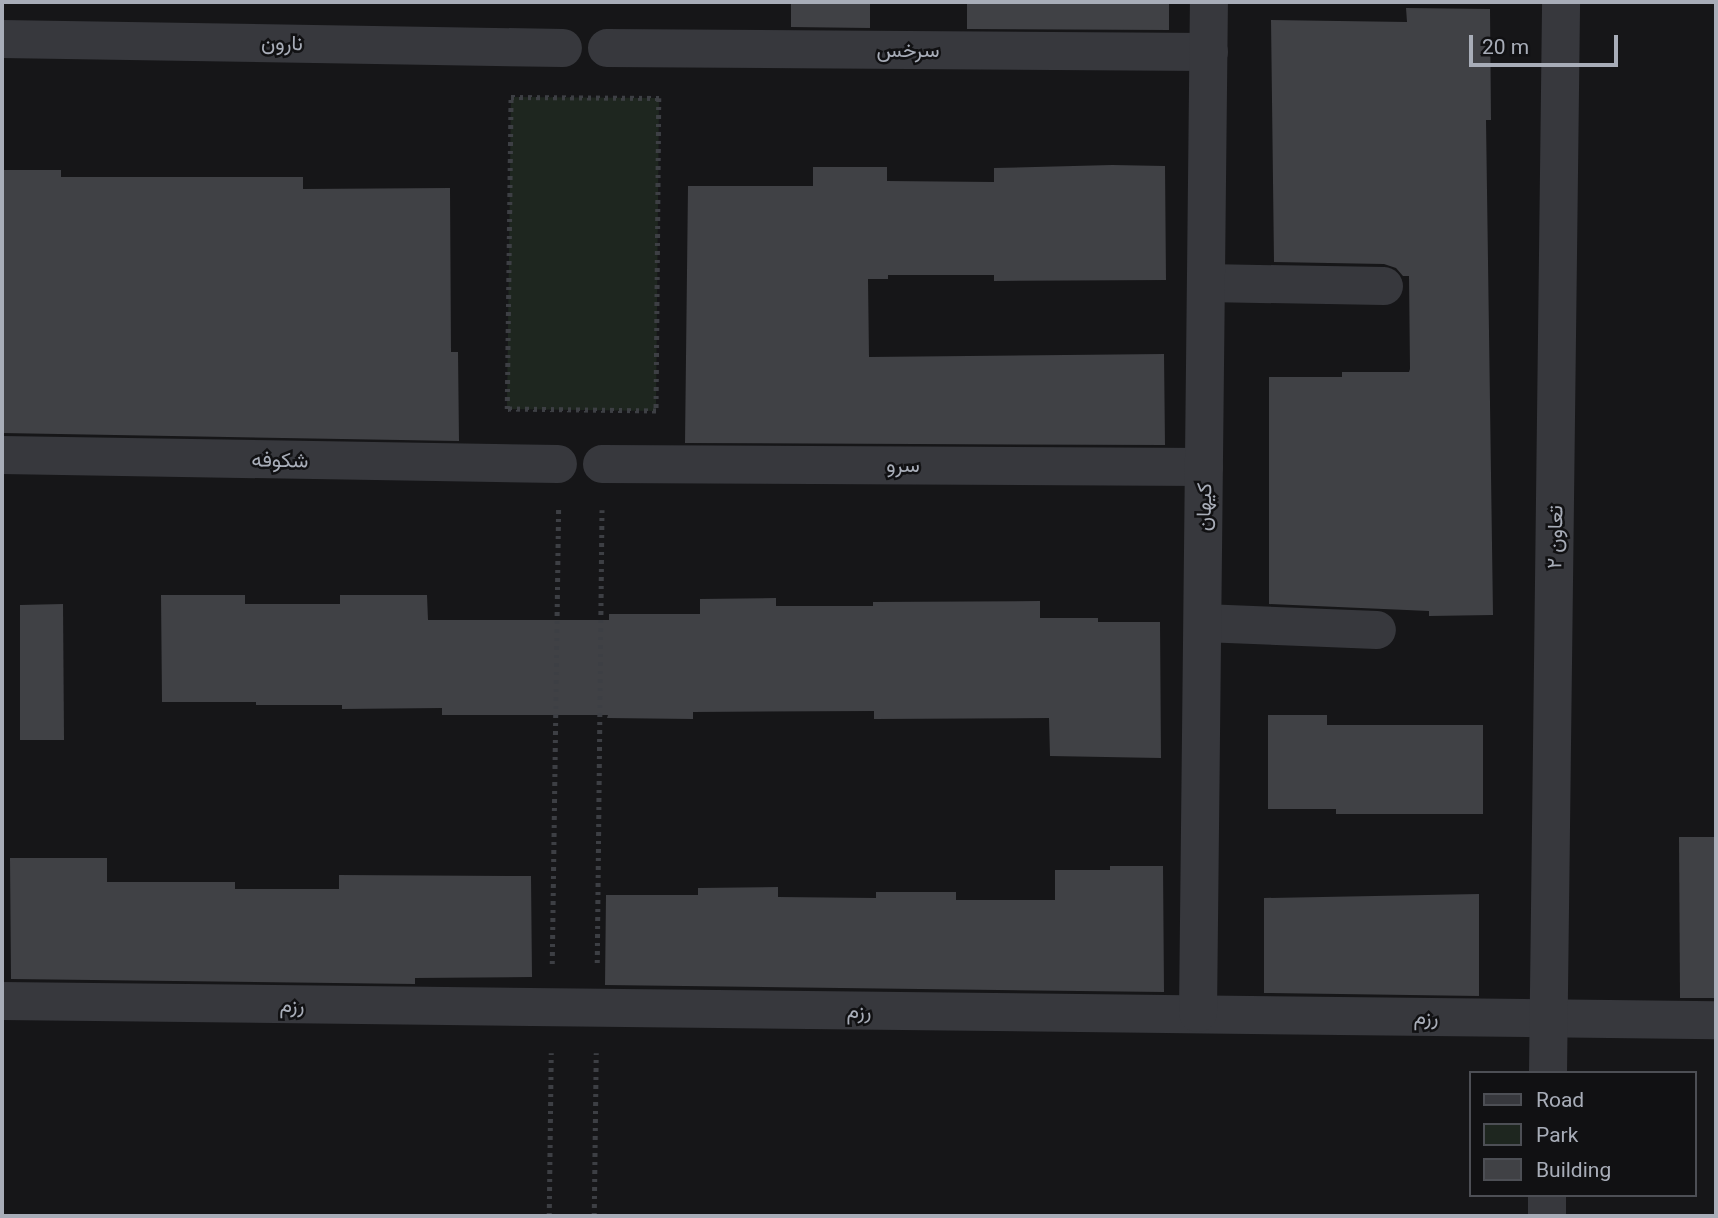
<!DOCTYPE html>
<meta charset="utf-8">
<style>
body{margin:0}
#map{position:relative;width:1718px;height:1218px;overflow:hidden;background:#161618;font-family:Roboto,Vazirmatn,sans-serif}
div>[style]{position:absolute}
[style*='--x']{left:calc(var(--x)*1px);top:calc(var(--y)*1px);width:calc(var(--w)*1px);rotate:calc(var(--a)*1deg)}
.green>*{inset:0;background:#1e261f}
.building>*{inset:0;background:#404145}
.path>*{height:4.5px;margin-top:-2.25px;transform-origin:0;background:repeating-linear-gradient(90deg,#3d3f44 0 3.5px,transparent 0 8.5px)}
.minor>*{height:38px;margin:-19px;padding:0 19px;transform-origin:19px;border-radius:19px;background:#37383d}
span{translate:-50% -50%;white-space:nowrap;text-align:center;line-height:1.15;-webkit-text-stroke:5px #111113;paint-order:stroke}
.street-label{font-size:21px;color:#a8adb8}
.frame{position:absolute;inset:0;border:4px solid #a8adb8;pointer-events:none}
.legend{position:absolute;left:1469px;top:1071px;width:228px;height:126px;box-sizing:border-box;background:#111113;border:2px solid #4d4f55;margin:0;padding:9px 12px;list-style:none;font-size:21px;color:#a8adb8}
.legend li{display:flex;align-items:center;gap:14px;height:35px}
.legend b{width:35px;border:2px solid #4d4f55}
.scale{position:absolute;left:1469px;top:35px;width:149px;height:32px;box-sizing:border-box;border:4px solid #a8adb8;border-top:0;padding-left:9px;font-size:21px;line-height:24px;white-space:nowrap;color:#a8adb8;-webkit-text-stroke:5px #111113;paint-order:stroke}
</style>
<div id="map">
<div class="green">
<div style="clip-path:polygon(511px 97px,659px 98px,656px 411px,507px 409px)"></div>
</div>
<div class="building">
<div style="clip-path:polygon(791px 2px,870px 2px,870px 28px,791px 27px)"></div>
<div style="clip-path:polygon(967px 2px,1169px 2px,1169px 30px,967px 29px)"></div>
<div style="clip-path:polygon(1406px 8px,1490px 9px,1491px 120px,1486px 120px,1493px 615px,1429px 616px,1429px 611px,1269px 604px,1269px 377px,1342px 377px,1342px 372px,1409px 372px,1410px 369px,1409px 276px,1403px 276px,1396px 268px,1384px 264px,1274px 262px,1271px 20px,1407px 22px)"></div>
<div style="clip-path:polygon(1112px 165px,1165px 166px,1166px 280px,994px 281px,994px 275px,888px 275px,888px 279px,868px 279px,869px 357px,1164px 354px,1165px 445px,685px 443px,688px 186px,813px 186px,813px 167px,887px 167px,887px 181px,994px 182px,994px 168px)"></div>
<div style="clip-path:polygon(2px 170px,61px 170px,61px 177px,303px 177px,303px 189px,450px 188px,451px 352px,458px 352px,459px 441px,2px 433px)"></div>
<div style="clip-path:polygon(161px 595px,245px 595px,245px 604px,340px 604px,340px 595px,427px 595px,428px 620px,609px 620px,609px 614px,700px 614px,700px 599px,776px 598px,776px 606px,873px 606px,873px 602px,1040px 601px,1040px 618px,1098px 618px,1098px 622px,1160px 622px,1161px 758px,1050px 756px,1049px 718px,874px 719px,874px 711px,693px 712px,693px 719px,607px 718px,608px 715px,442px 715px,442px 708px,342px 709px,342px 705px,256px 705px,256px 702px,162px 702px)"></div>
<div style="clip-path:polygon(63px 604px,64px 740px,20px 740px,20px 605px)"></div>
<div style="clip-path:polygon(1268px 715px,1327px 715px,1327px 725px,1483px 725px,1483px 814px,1336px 814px,1336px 809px,1268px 809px)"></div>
<div style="clip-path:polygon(1679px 837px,1716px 837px,1716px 998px,1680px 998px)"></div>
<div style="clip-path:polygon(10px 858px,107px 858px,107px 882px,235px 882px,235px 889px,339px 889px,339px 875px,531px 876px,532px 977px,415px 978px,415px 984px,11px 979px)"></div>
<div style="clip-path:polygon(1110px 866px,1163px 866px,1164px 992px,605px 985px,606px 895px,698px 895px,698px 888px,778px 887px,778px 897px,876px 898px,876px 892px,956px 892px,956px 900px,1055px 900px,1055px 870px,1110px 870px)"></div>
<div style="clip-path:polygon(1479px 894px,1479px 996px,1264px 993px,1264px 898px)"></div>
</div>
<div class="path">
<div style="--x:511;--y:97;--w:148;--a:0.4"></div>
<div style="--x:659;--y:98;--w:313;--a:90.5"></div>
<div style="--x:656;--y:411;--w:149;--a:-179.2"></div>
<div style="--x:507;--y:409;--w:312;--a:-89.3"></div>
<div style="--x:597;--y:963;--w:453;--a:-89.4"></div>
<div style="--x:552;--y:964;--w:457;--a:-89.2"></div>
<div style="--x:549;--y:1216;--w:163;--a:-89.3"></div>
<div style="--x:594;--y:1216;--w:163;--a:-89.3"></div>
</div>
<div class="minor">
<div style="--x:2;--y:39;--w:561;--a:0.92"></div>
<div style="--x:607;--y:48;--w:602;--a:0.38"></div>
<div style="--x:1206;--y:283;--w:178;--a:1"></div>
<div style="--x:2;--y:455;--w:556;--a:0.93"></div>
<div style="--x:602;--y:464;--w:602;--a:0.29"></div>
<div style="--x:1203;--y:623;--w:174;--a:2.3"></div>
<div style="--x:2;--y:1001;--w:1714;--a:0.64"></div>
<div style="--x:1198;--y:1013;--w:1011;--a:-89.38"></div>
<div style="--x:1548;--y:1073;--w:1071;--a:-89.3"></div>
<div style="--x:1547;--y:1216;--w:21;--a:-90"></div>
</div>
<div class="street-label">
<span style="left:282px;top:43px;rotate:1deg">نارون</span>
<span style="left:908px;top:50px">سرخس</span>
<span style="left:280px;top:460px;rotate:1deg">شکوفه</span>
<span style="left:903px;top:465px">سرو</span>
<span style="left:1204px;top:507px;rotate:-89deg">کیهان</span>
<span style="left:1555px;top:537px;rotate:-89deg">تعاون ۲</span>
<span style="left:292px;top:1005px;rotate:1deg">رزم</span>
<span style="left:859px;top:1011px">رزم</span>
<span style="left:1426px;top:1017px;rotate:1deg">رزم</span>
</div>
<div class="frame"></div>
<ul class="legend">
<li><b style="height:9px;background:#37383d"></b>Road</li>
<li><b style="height:19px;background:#1e261f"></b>Park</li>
<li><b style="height:19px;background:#404145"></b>Building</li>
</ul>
<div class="scale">20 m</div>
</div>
